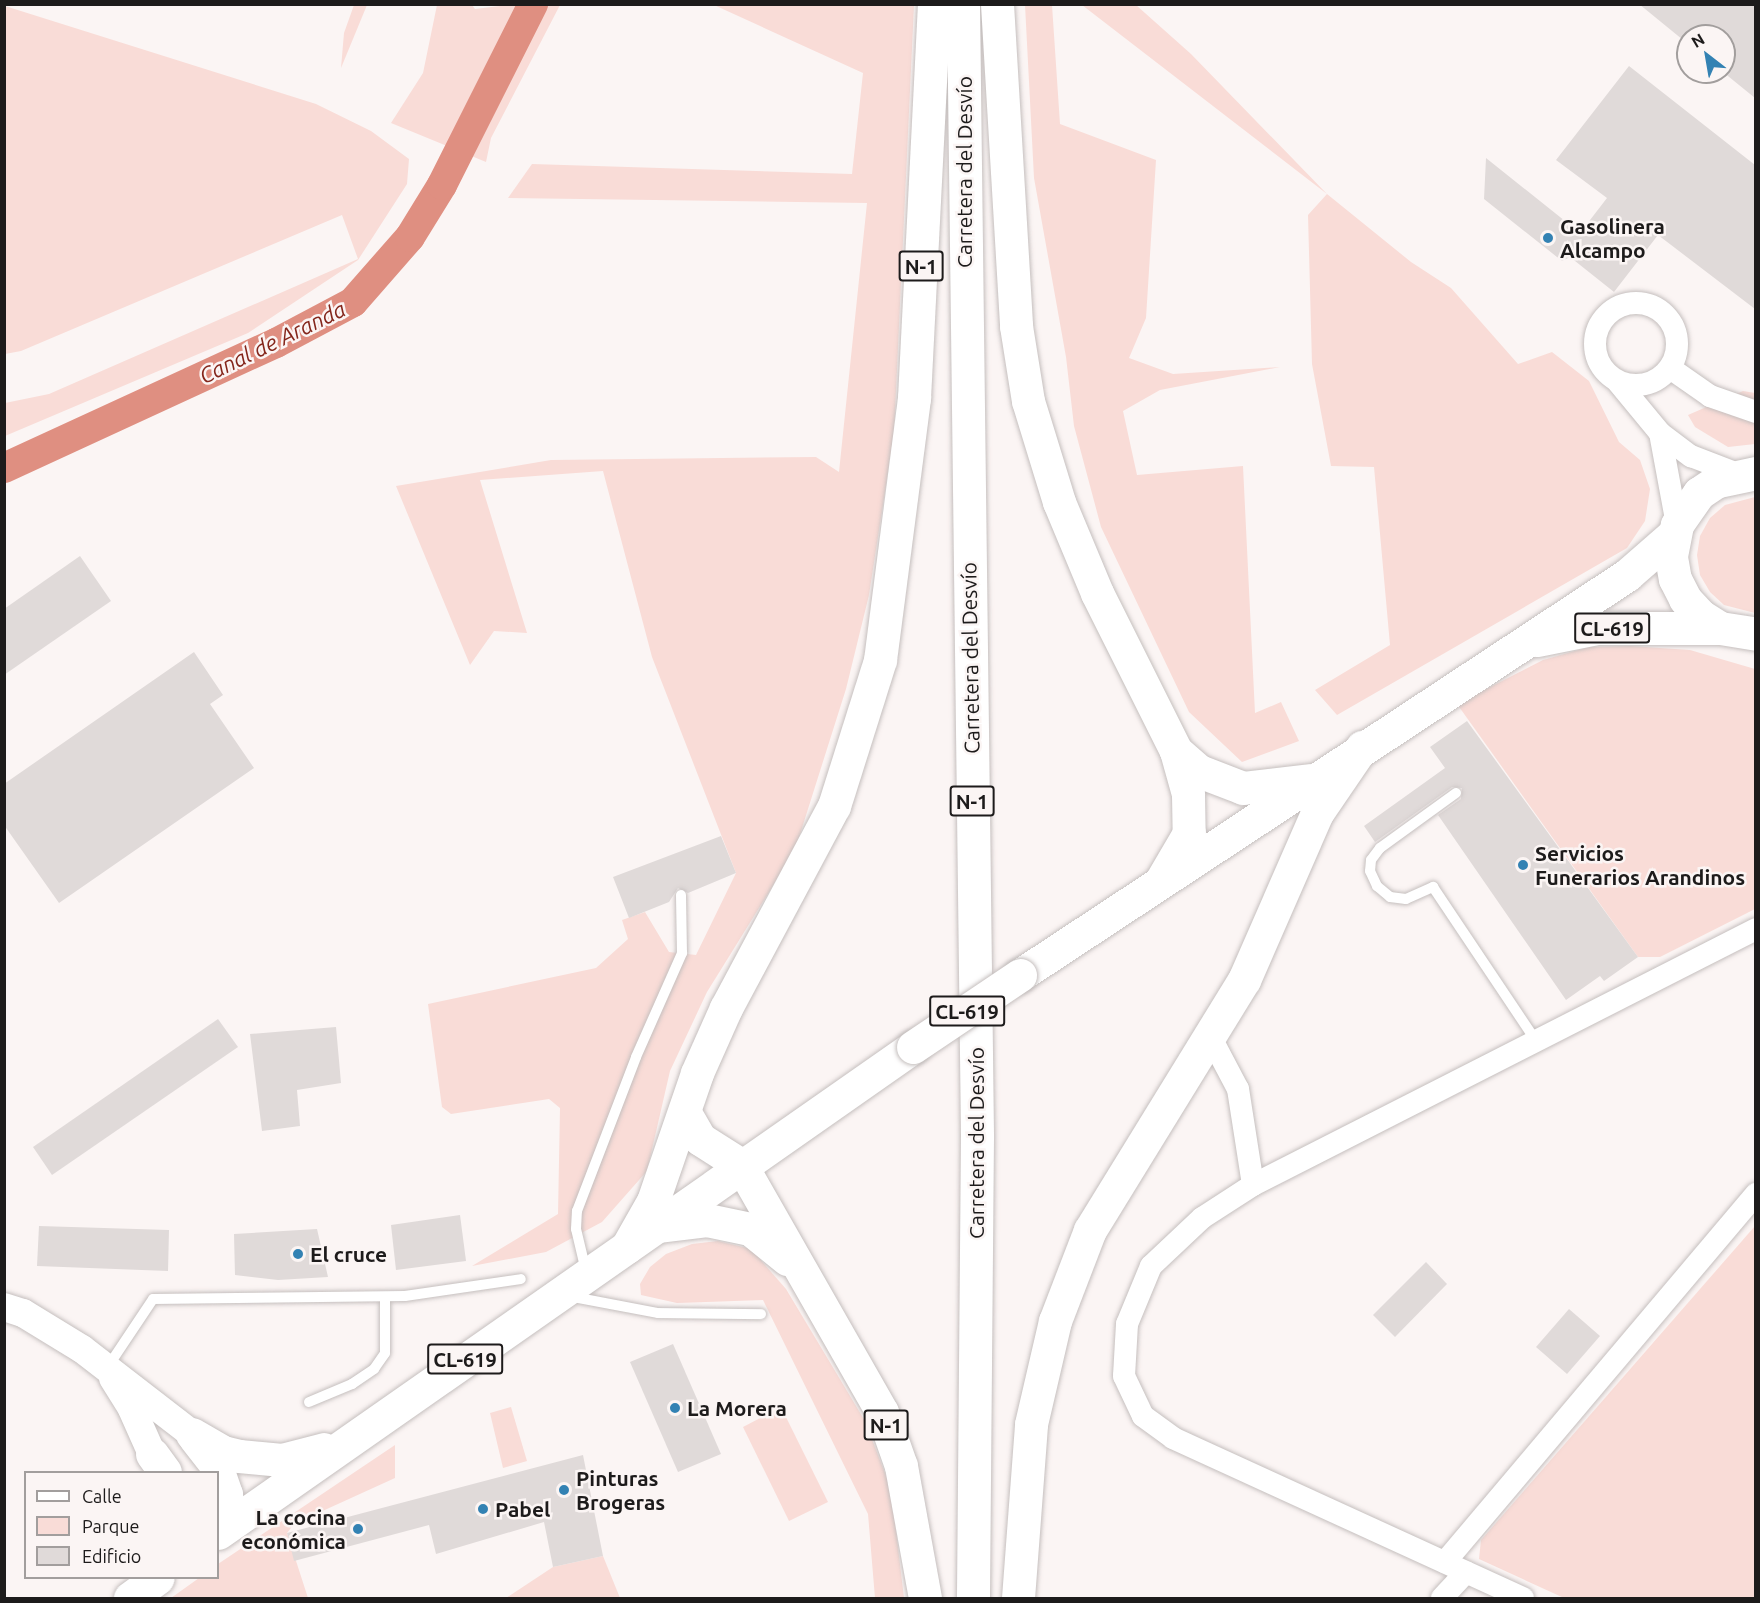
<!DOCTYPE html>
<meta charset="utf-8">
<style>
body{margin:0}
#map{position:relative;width:1760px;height:1603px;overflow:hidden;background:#fbf5f4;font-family:Ubuntu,sans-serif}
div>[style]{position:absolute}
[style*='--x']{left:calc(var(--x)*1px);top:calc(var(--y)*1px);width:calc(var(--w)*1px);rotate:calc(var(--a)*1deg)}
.green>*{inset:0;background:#f9dcd7}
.canal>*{height:30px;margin:-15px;padding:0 15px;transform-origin:15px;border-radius:15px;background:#df8f81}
.building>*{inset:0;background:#e0dad9}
.roads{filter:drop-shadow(0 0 2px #c5bfbe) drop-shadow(0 0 2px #c5bfbe)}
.service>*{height:10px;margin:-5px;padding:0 5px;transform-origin:5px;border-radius:5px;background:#fff}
.minor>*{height:22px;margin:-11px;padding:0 11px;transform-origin:11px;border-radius:11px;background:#fff}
.minor>.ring{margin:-11px;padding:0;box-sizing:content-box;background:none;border:22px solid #fff;border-radius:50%}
.tertiary>*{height:28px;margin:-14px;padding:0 14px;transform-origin:14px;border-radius:14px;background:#fff}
.primary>*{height:33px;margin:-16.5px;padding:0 16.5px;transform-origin:16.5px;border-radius:16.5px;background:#fff}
.trunk>*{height:33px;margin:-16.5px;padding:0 16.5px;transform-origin:16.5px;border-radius:16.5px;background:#fff}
.bridges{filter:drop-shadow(0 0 2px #c5bfbe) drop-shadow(0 0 2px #c5bfbe)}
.primary-bridge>*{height:33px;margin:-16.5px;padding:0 16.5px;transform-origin:16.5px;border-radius:16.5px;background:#fff}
.dots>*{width:16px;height:16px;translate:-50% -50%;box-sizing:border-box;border:3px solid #fbf5f4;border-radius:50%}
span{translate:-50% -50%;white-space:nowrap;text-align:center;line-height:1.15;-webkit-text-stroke:5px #fbf5f4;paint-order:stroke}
.shield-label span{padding:2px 4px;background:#fbf5f4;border:2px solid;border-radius:4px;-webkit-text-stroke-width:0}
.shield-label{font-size:20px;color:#1d1b1b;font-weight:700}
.street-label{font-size:21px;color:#1d1b1b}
.poi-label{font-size:21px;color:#1d1b1b;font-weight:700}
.left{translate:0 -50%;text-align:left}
.right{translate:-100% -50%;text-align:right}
.water-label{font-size:22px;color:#84261b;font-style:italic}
.frame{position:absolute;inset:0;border:6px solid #1d1b1b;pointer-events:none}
.legend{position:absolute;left:24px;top:1471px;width:195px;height:108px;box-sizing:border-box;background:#fbf5f4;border:2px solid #a29e9d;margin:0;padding:8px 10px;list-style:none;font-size:18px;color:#1d1b1b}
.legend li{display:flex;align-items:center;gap:12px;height:30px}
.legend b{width:30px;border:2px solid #a29e9d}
.north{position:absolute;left:1676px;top:24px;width:60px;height:60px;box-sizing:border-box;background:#fbf5f4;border:2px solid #a29e9d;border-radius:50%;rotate:329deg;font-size:16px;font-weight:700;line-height:24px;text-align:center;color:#1d1b1b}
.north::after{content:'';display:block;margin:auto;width:21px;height:27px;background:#3382b3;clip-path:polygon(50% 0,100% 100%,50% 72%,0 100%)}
</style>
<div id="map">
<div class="green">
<div style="clip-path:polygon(515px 4px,560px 5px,491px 138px,486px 162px,391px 123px,423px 73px,437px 5px,472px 5px,475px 9px)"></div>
<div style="clip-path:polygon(354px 5px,367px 5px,341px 68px,344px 33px)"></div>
<div style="clip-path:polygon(714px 5px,914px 5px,894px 433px,869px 595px,846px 689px,795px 850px,707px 992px,670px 1071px,647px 1171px,602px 1222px,546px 1252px,472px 1266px,558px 1214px,560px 1108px,549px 1099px,451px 1114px,442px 1107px,428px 1004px,596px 968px,628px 939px,622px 920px,645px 912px,669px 952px,696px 955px,736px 873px,652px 657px,603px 471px,480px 480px,527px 633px,494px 631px,470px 665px,396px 486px,551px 460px,816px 457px,839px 472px,867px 203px,508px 198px,532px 164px,852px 174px,863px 73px)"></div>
<div style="clip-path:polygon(1025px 5px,1052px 5px,1060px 124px,1156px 160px,1146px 318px,1129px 358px,1173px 374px,1280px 367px,1160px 390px,1123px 411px,1137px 475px,1243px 466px,1255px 713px,1281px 702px,1299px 741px,1242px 762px,1189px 712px,1101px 527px,1074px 426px,1066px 357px,1034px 178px)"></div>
<div style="clip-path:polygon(1082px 5px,1136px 5px,1191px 54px,1327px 194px,1411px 262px,1451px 288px,1518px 364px,1552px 352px,1589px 381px,1619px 442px,1640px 460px,1650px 489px,1645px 521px,1627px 548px,1337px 715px,1315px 690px,1390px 645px,1374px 467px,1331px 466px,1312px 364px,1308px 215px,1327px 194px)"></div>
<div style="clip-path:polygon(5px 6px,316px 104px,371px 131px,409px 159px,407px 184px,358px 260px,248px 333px,5px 436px,5px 403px,49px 394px,358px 259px,342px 215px,21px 351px,5px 354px)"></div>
<div style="clip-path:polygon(1743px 391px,1755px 393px,1755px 444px,1728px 447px,1695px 427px,1688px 415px)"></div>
<div style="clip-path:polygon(1755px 497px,1756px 497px,1755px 613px,1724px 605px,1710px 592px,1700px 575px,1697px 555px,1700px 536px,1710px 518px,1725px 505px)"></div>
<div style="clip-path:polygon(1630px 646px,1690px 650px,1755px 669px,1755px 909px,1660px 957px,1638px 957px,1457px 704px,1543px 660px,1589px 647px)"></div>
<div style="clip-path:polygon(1755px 1226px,1755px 1598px,1564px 1598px,1479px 1559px,1481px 1540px)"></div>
<div style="clip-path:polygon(718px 1241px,751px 1249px,786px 1289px,865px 1421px,891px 1489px,904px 1598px,875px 1598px,868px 1514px,763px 1300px,677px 1303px,641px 1295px,640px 1284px,650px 1267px,666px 1254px,692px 1244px)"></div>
<div style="clip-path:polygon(511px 1407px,527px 1461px,503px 1468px,490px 1413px)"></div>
<div style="clip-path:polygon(781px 1407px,828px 1502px,789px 1521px,743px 1427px)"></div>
<div style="clip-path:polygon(395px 1445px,395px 1478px,294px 1524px,287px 1533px,308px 1598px,171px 1598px,199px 1578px,218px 1578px,218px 1564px)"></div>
<div style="clip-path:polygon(603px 1556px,620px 1598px,506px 1598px,553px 1567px)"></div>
</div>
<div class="canal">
<div style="--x:4;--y:468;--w:299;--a:-24.7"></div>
<div style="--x:276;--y:343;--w:87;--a:-28"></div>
<div style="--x:353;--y:302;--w:86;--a:-48.8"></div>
<div style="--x:410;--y:237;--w:61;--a:-58.4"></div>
<div style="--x:442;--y:185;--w:203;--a:-63.3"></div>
</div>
<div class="building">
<div style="clip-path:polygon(1639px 4px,1755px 4px,1755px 98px,1723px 72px,1724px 36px,1688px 36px,1688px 44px)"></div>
<div style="clip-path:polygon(1629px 66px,1755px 165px,1755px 309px,1658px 235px,1614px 292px,1570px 257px,1562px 261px,1484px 199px,1486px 158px,1580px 233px,1607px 198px,1556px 160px)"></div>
<div style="clip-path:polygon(80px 556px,111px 601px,4px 675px,4px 609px)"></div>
<div style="clip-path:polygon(194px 652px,223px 695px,210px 704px,254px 768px,59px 903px,4px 825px,4px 784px)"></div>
<div style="clip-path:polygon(1467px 721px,1638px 957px,1604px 981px,1600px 976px,1566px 1000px,1438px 815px,1461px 799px,1462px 788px,1452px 787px,1375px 842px,1364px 826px,1445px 768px,1430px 747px)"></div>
<div style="clip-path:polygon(721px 836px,736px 873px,688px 893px,678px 888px,669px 902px,629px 918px,613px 877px)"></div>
<div style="clip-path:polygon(218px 1019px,238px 1047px,52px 1175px,33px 1147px)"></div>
<div style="clip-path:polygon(336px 1027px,341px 1083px,297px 1090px,300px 1126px,262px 1131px,250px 1034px)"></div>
<div style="clip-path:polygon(460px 1215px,466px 1261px,396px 1270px,391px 1225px)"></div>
<div style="clip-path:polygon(39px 1226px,169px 1230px,168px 1271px,37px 1266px)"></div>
<div style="clip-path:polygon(317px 1229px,328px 1277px,278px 1280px,235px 1275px,234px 1234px)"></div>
<div style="clip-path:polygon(1426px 1262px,1447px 1284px,1395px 1337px,1373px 1315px)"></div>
<div style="clip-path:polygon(1569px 1309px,1600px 1336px,1567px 1374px,1536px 1347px)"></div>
<div style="clip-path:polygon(673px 1344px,721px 1454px,678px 1472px,630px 1362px)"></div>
<div style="clip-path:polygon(583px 1455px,603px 1556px,553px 1567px,544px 1522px,436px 1554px,429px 1525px,294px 1561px,287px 1533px)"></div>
</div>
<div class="roads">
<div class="service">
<div style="--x:1456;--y:793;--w:94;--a:144.1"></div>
<div style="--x:1380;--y:848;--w:15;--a:127"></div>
<div style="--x:1371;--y:860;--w:11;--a:95"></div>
<div style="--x:1370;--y:871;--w:17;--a:65"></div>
<div style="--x:1377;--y:886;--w:17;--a:40"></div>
<div style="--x:1390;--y:897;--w:16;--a:7"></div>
<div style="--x:1406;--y:899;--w:30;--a:-24"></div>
<div style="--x:1433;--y:887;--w:185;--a:56.2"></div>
<div style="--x:586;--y:1271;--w:43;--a:-103.4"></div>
<div style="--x:576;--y:1229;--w:18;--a:-87"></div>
<div style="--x:577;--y:1211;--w:165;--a:-69"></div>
<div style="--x:636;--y:1057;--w:114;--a:-66.1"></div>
<div style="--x:682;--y:953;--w:58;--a:-91"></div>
<div style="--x:568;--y:1296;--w:92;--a:10.7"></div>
<div style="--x:658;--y:1313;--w:103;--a:0.6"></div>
<div style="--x:107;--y:1368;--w:83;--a:-56.3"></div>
<div style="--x:153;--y:1299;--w:252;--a:-0.7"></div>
<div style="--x:405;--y:1296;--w:117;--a:-8.3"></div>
<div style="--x:309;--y:1402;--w:47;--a:-22.7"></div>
<div style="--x:352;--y:1384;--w:27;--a:-34"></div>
<div style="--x:374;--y:1369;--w:19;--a:-55"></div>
<div style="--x:385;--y:1353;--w:56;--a:-90"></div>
</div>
<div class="minor">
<div class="ring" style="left:1595px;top:303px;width:60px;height:60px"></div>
<div style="--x:1670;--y:368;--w:49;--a:35"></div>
<div style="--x:1710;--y:396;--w:49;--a:19.2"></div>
<div style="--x:1617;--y:381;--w:67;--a:50.4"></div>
<div style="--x:1660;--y:433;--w:39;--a:37"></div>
<div style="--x:1691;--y:456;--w:50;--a:21"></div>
<div style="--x:1660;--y:433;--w:94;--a:79.5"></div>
<div style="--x:1210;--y:1036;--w:60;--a:62.2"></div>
<div style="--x:1238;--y:1089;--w:97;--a:81.1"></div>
<div style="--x:1253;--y:1185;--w:564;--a:-26.97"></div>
<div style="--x:1253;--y:1185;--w:61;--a:147.1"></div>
<div style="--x:1202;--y:1218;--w:70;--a:136.7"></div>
<div style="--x:1151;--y:1266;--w:63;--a:112.5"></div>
<div style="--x:1127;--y:1324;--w:52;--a:93.3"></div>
<div style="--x:1124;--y:1376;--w:44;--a:64.6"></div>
<div style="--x:1143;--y:1416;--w:37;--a:36"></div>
<div style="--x:1173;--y:1438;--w:385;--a:24.6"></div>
<div style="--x:1445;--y:1562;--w:482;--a:-49.8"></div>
<div style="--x:1442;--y:1598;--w:35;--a:-47"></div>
</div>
<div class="tertiary">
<div style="--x:4;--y:1307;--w:20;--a:18"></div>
<div style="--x:23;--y:1313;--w:69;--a:31.4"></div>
<div style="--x:82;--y:1349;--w:139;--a:37.7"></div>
<div style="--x:113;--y:1378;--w:36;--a:58"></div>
<div style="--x:132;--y:1409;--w:49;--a:66"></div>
</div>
<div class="primary">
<div style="--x:1756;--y:473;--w:40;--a:168"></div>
<div style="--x:1717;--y:481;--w:22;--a:146"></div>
<div style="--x:1699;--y:493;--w:39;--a:125"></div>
<div style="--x:1677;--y:525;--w:33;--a:101"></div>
<div style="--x:1671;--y:557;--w:22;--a:80"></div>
<div style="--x:1675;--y:579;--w:22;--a:63"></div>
<div style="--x:1685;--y:599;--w:23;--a:47"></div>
<div style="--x:1701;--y:616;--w:22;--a:32"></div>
<div style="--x:1720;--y:628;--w:36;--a:9"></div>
<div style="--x:1537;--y:640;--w:61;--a:-11.3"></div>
<div style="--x:1597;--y:628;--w:123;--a:0"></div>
<div style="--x:1020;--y:975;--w:727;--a:-33.38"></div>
<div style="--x:1627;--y:575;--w:62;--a:-41.1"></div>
<div style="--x:192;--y:1434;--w:36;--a:30"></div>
<div style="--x:223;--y:1452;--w:16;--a:14"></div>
<div style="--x:239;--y:1456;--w:43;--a:5.3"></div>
<div style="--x:282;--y:1460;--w:43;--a:-14.7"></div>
<div style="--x:195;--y:1438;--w:34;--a:52"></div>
<div style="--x:216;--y:1465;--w:31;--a:71"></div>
<div style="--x:226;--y:1494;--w:31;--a:86"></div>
<div style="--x:152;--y:1454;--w:22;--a:54"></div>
<div style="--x:218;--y:1533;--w:848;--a:-34.96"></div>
<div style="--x:130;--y:1598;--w:34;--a:-36"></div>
</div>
<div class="trunk">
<div style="--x:963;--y:4;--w:1132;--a:89.29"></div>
<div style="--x:977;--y:1136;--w:462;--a:90.5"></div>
<div style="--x:997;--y:4;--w:323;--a:86.6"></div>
<div style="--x:1016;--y:326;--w:76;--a:80.9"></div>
<div style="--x:1028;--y:401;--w:106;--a:72.9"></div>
<div style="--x:1059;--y:502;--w:99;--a:67.3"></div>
<div style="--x:1097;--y:593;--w:177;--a:63.4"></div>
<div style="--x:1176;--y:751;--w:45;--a:74.4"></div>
<div style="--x:1188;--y:794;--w:39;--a:89"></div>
<div style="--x:1189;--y:833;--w:56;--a:120.3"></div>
<div style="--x:1176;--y:751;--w:30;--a:41"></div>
<div style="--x:1199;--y:771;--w:47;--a:21.1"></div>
<div style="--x:1243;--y:788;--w:68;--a:-6.7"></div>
<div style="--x:685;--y:1113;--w:30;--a:60"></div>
<div style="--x:700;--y:1139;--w:49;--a:32.4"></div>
<div style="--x:741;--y:1165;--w:284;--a:60.3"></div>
<div style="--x:882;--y:1412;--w:57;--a:70.6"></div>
<div style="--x:901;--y:1466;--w:134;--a:79.7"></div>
<div style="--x:657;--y:1226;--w:50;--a:-6.8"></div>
<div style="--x:707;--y:1220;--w:44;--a:11.8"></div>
<div style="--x:750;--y:1229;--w:48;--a:39"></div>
<div style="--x:627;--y:1247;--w:53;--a:-60.5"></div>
<div style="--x:653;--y:1201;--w:135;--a:-71"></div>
<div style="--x:697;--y:1073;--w:71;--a:-66"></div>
<div style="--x:726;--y:1008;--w:229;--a:-61.9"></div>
<div style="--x:834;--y:806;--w:153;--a:-72.5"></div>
<div style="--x:880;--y:660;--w:264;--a:-82.6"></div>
<div style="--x:914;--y:398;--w:395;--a:-87.1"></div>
<div style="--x:1018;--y:1598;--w:174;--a:-85.7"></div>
<div style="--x:1031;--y:1424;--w:106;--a:-76.9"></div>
<div style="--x:1055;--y:1321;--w:97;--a:-69"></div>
<div style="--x:1090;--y:1230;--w:294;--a:-58.4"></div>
<div style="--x:1244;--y:980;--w:182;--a:-66.4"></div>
<div style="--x:1317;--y:813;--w:80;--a:-55.7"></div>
</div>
</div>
<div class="bridges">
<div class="primary-bridge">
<div style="--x:913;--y:1047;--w:129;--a:-33.9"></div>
</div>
</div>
<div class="dots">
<div style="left:1548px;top:238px;background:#3382b3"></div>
<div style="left:1523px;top:865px;background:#3382b3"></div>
<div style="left:298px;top:1254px;background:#3382b3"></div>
<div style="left:675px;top:1408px;background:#3382b3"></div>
<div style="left:564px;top:1490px;background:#3382b3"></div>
<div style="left:483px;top:1509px;background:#3382b3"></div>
<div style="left:358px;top:1529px;background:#3382b3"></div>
</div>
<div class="shield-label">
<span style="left:921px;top:266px">N-1</span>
<span style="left:1612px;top:628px">CL-619</span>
<span style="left:972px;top:801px">N-1</span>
<span style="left:967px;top:1011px">CL-619</span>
<span style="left:465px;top:1359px">CL-619</span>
<span style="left:886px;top:1425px">N-1</span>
</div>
<div class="street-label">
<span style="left:964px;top:172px;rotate:-90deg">Carretera del Desvío</span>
<span style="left:970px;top:658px;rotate:-91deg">Carretera del Desvío</span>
<span style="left:976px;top:1143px;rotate:-90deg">Carretera del Desvío</span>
</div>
<div class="poi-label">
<span class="left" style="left:1560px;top:238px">Gasolinera<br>Alcampo</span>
<span class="left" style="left:1535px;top:865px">Servicios<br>Funerarios Arandinos</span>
<span class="left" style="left:310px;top:1254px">El cruce</span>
<span class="left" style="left:687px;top:1408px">La Morera</span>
<span class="left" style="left:576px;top:1490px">Pinturas<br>Brogeras</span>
<span class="left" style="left:495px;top:1509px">Pabel</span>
<span class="right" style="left:346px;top:1529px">La cocina<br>económica</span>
</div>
<div class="water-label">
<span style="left:272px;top:342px;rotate:-26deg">Canal de Aranda</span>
</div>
<div class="frame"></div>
<ul class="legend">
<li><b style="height:8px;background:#fff"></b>Calle</li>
<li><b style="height:16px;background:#f9dcd7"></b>Parque</li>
<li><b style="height:16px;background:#e0dad9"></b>Edificio</li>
</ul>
<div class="north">N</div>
</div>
